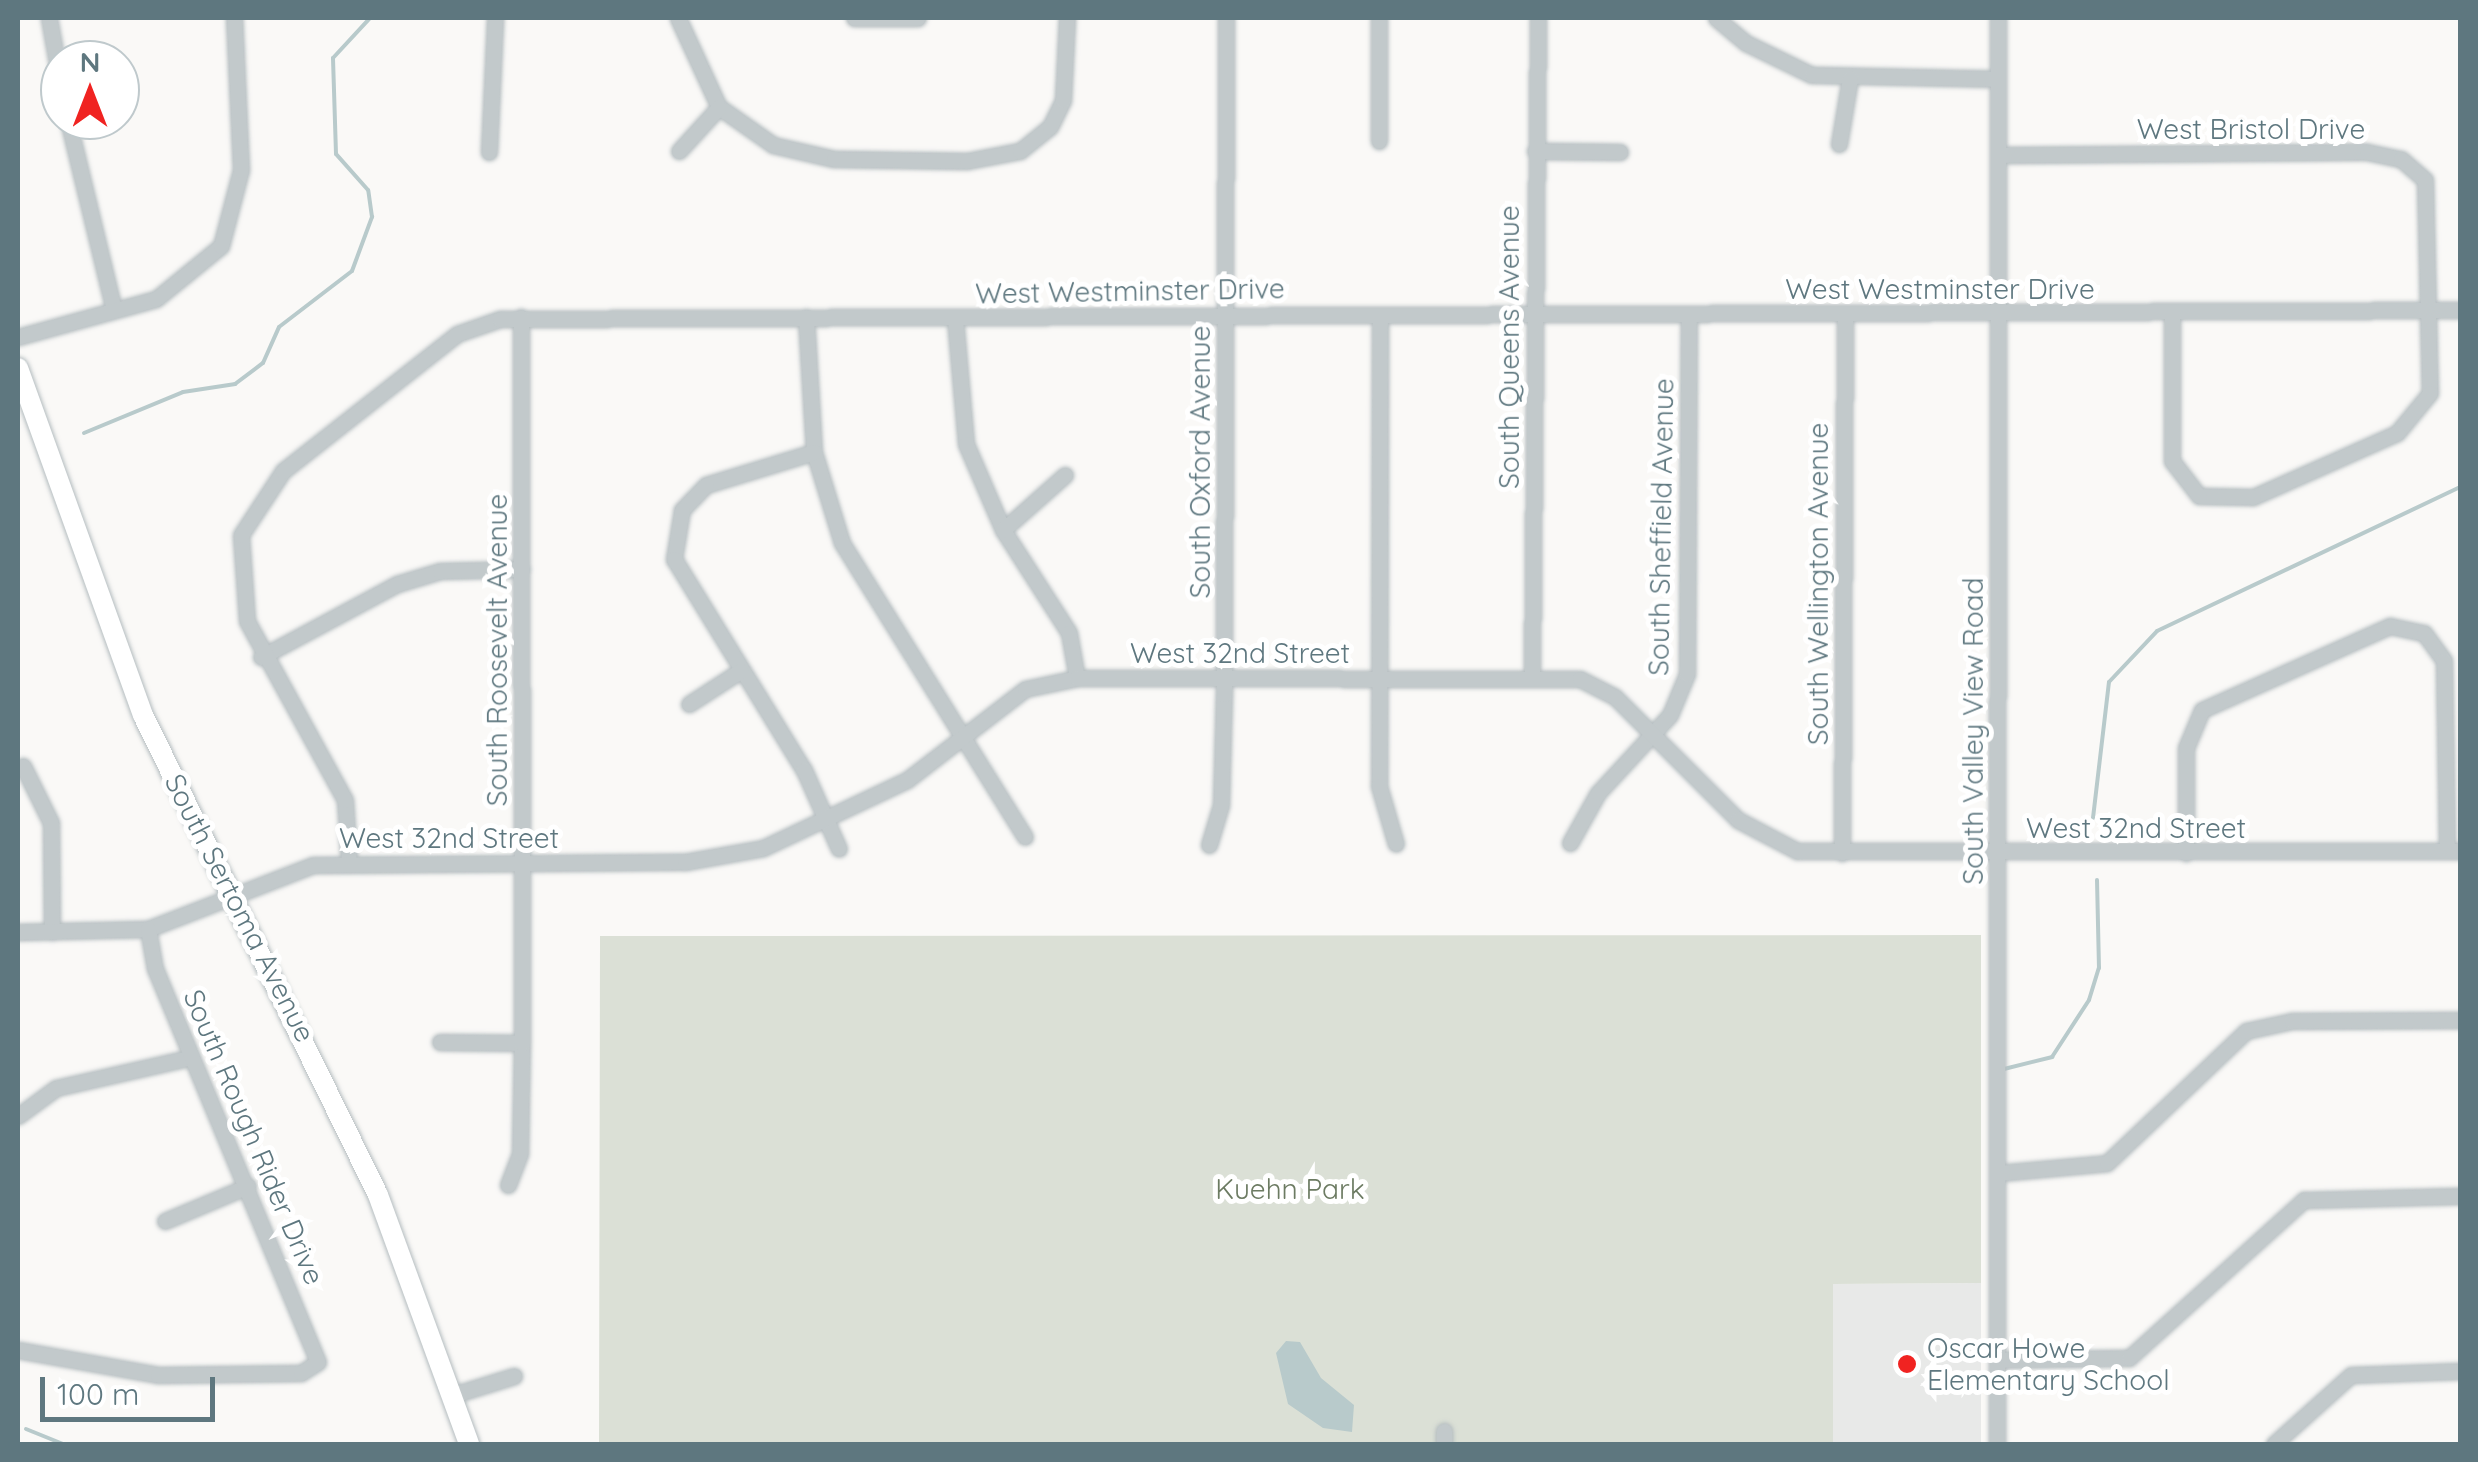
<!DOCTYPE html>
<style>
body{margin:0}
#map{position:relative;width:2478px;height:1462px;overflow:hidden;background:#faf9f7;font-family:Quicksand,sans-serif}
div>[style]{position:absolute}
[style*='--x']{left:calc(var(--x)*1px);top:calc(var(--y)*1px);width:calc(var(--w)*1px);rotate:calc(var(--a)*1deg)}
.built>*{inset:0;background:#e8e9e8}
.green>*{inset:0;background:#dbe0d6}
.water>*{inset:0;background:#b8cacb}
.stream>*{height:4px;margin:-2px;padding:0 2px;transform-origin:2px;border-radius:2px;background:#b8cacb}
.roads{filter:drop-shadow(0 0 2px #b5bdc0) drop-shadow(0 0 2px #b5bdc0)}
.minor>*{height:15px;margin:-7.5px;padding:0 7.5px;transform-origin:7.5px;border-radius:7.5px;background:#c2c9cb}
.major>*{height:20px;margin:-10px;padding:0 10px;transform-origin:10px;border-radius:10px;background:#fff}
.dots>*{width:28px;height:28px;translate:-50% -50%;box-sizing:border-box;border:5px solid #fff;border-radius:50%}
span{translate:-50% -50%;white-space:nowrap;text-align:center;line-height:1.15;-webkit-text-stroke:10px #fff;paint-order:stroke}
.street-label{font-size:28px;color:#5e777f}
.park-label{font-size:28px;color:#6c7b62}
.poi-label{font-size:28px;color:#5e777f}
.left{translate:0 -50%;text-align:left}
.frame{position:absolute;inset:0;border:20px solid #5e777f;pointer-events:none}
.north{position:absolute;left:40px;top:40px;width:100px;height:100px;box-sizing:border-box;background:#fff;border:2px solid #bfc9cc;border-radius:50%;rotate:0deg;font-size:28px;font-weight:700;line-height:40px;text-align:center;color:#5e777f}
.north::after{content:'';display:block;margin:auto;width:35px;height:45px;background:#f02321;clip-path:polygon(50% 0,100% 100%,50% 72%,0 100%)}
.scale{position:absolute;left:40px;top:1377px;width:175px;height:45px;box-sizing:border-box;border:5px solid #5e777f;border-top:0;padding-left:12px;font-size:30px;line-height:35px;white-space:nowrap;color:#5e777f;-webkit-text-stroke:8px #fff;paint-order:stroke}
</style>
<div id="map">
<div class="built">
<div style="clip-path:polygon(1981px 1283px,1981px 1444px,1833px 1444px,1833px 1284px)"></div>
</div>
<div class="green">
<div style="clip-path:polygon(1981px 935px,1981px 1283px,1833px 1284px,1833px 1444px,599px 1444px,600px 936px)"></div>
</div>
<div class="water">
<div style="clip-path:polygon(1300px 1342px,1321px 1378px,1354px 1405px,1352px 1432px,1323px 1428px,1288px 1404px,1276px 1353px,1286px 1341px)"></div>
</div>
<div class="stream">
<div style="--x:84;--y:433;--w:107;--a:-22.5"></div>
<div style="--x:183;--y:392;--w:53;--a:-8.7"></div>
<div style="--x:235;--y:384;--w:35;--a:-37"></div>
<div style="--x:263;--y:363;--w:39;--a:-66"></div>
<div style="--x:279;--y:327;--w:92;--a:-37.5"></div>
<div style="--x:352;--y:271;--w:58;--a:-69.7"></div>
<div style="--x:372;--y:217;--w:27;--a:-98"></div>
<div style="--x:368;--y:190;--w:48;--a:-131.6"></div>
<div style="--x:336;--y:154;--w:96;--a:-91.8"></div>
<div style="--x:333;--y:58;--w:54;--a:-47.2"></div>
<div style="--x:2093;--y:818;--w:137;--a:-83.3"></div>
<div style="--x:2109;--y:682;--w:70;--a:-46.7"></div>
<div style="--x:2157;--y:631;--w:335;--a:-25.4"></div>
<div style="--x:2000;--y:1070;--w:54;--a:-14"></div>
<div style="--x:2052;--y:1057;--w:68;--a:-57"></div>
<div style="--x:2089;--y:1000;--w:34;--a:-73"></div>
<div style="--x:2099;--y:968;--w:88;--a:-91.3"></div>
<div style="--x:26;--y:1429;--w:40;--a:22"></div>
</div>
<div class="roads">
<div class="minor">
<div style="--x:49;--y:18;--w:63;--a:79.9"></div>
<div style="--x:678;--y:18;--w:98;--a:65.3"></div>
<div style="--x:719;--y:107;--w:66;--a:35.1"></div>
<div style="--x:773;--y:145;--w:63;--a:12.9"></div>
<div style="--x:834;--y:159;--w:133;--a:0.9"></div>
<div style="--x:967;--y:161;--w:54;--a:-10.7"></div>
<div style="--x:1020;--y:151;--w:38;--a:-39"></div>
<div style="--x:1050;--y:127;--w:30;--a:-64"></div>
<div style="--x:1063;--y:100;--w:82;--a:-87.2"></div>
<div style="--x:854;--y:18;--w:64;--a:0"></div>
<div style="--x:1379;--y:18;--w:123;--a:90"></div>
<div style="--x:1716;--y:18;--w:39;--a:40"></div>
<div style="--x:1746;--y:43;--w:73;--a:25.9"></div>
<div style="--x:1812;--y:75;--w:186;--a:1.2"></div>
<div style="--x:68;--y:120;--w:195;--a:76.4"></div>
<div style="--x:1839;--y:144;--w:67;--a:-80.5"></div>
<div style="--x:679;--y:151;--w:59;--a:-47.7"></div>
<div style="--x:1535;--y:151;--w:85;--a:0.7"></div>
<div style="--x:489;--y:152;--w:134;--a:-87.4"></div>
<div style="--x:1998;--y:155;--w:369;--a:-0.5"></div>
<div style="--x:2367;--y:152;--w:35;--a:12"></div>
<div style="--x:2401;--y:159;--w:32;--a:41"></div>
<div style="--x:2425;--y:180;--w:213;--a:88.7"></div>
<div style="--x:2430;--y:393;--w:52;--a:129.5"></div>
<div style="--x:2397;--y:433;--w:158;--a:156"></div>
<div style="--x:2253;--y:497;--w:54;--a:-178.9"></div>
<div style="--x:2199;--y:496;--w:44;--a:-127.6"></div>
<div style="--x:2172;--y:461;--w:147;--a:-90"></div>
<div style="--x:1380;--y:315;--w:471;--a:90.1"></div>
<div style="--x:1379;--y:786;--w:60;--a:73.7"></div>
<div style="--x:806;--y:317;--w:135;--a:86.6"></div>
<div style="--x:814;--y:452;--w:95;--a:72.9"></div>
<div style="--x:842;--y:543;--w:346;--a:58.1"></div>
<div style="--x:955;--y:318;--w:126;--a:85"></div>
<div style="--x:966;--y:444;--w:94;--a:66.7"></div>
<div style="--x:1003;--y:530;--w:122;--a:57.3"></div>
<div style="--x:1069;--y:633;--w:46;--a:79.9"></div>
<div style="--x:18;--y:337;--w:143;--a:-15.4"></div>
<div style="--x:156;--y:299;--w:84;--a:-39.2"></div>
<div style="--x:221;--y:246;--w:79;--a:-75.3"></div>
<div style="--x:241;--y:170;--w:152;--a:-92.6"></div>
<div style="--x:814;--y:452;--w:113;--a:163"></div>
<div style="--x:706;--y:485;--w:35;--a:134"></div>
<div style="--x:682;--y:510;--w:50;--a:99.3"></div>
<div style="--x:674;--y:559;--w:248;--a:58.4"></div>
<div style="--x:804;--y:770;--w:86;--a:66.1"></div>
<div style="--x:1003;--y:530;--w:83;--a:-41.6"></div>
<div style="--x:261;--y:657;--w:154;--a:-28.2"></div>
<div style="--x:397;--y:584;--w:45;--a:-16.8"></div>
<div style="--x:440;--y:571;--w:82;--a:-1.4"></div>
<div style="--x:1532;--y:678;--w:660;--a:-89.48"></div>
<div style="--x:689;--y:704;--w:61;--a:-32.9"></div>
<div style="--x:23;--y:766;--w:64;--a:63.8"></div>
<div style="--x:51;--y:823;--w:109;--a:89.5"></div>
<div style="--x:1570;--y:843;--w:57;--a:-60.8"></div>
<div style="--x:1598;--y:793;--w:106;--a:-47.3"></div>
<div style="--x:1670;--y:715;--w:44;--a:-67.5"></div>
<div style="--x:1687;--y:674;--w:360;--a:-89.7"></div>
<div style="--x:1209;--y:845;--w:42;--a:-73.3"></div>
<div style="--x:1221;--y:805;--w:111;--a:-88.5"></div>
<div style="--x:1224;--y:694;--w:676;--a:-89.83"></div>
<div style="--x:1842;--y:853;--w:538;--a:-89.68"></div>
<div style="--x:2186;--y:853;--w:105;--a:-90"></div>
<div style="--x:2186;--y:748;--w:41;--a:-67.2"></div>
<div style="--x:2202;--y:710;--w:206;--a:-24.1"></div>
<div style="--x:2390;--y:626;--w:35;--a:12"></div>
<div style="--x:2424;--y:633;--w:34;--a:54"></div>
<div style="--x:2444;--y:661;--w:190;--a:89.1"></div>
<div style="--x:349;--y:862;--w:62;--a:-93.7"></div>
<div style="--x:345;--y:800;--w:204;--a:-118.7"></div>
<div style="--x:247;--y:621;--w:86;--a:-94"></div>
<div style="--x:241;--y:535;--w:77;--a:-56.7"></div>
<div style="--x:283;--y:471;--w:221;--a:-38.2"></div>
<div style="--x:457;--y:334;--w:46;--a:-19.2"></div>
<div style="--x:500;--y:319;--w:1960;--a:-0.26"></div>
<div style="--x:18;--y:932;--w:130;--a:-1.3"></div>
<div style="--x:148;--y:929;--w:177;--a:-21.2"></div>
<div style="--x:313;--y:865;--w:372;--a:-0.5"></div>
<div style="--x:685;--y:862;--w:79;--a:-10.2"></div>
<div style="--x:763;--y:848;--w:159;--a:-25.3"></div>
<div style="--x:907;--y:780;--w:149;--a:-37.6"></div>
<div style="--x:1025;--y:689;--w:53;--a:-11.9"></div>
<div style="--x:1077;--y:678;--w:503;--a:0.11"></div>
<div style="--x:1580;--y:679;--w:39;--a:27"></div>
<div style="--x:1615;--y:697;--w:174;--a:45"></div>
<div style="--x:1738;--y:820;--w:67;--a:27.7"></div>
<div style="--x:1797;--y:851;--w:663;--a:0"></div>
<div style="--x:440;--y:1042;--w:82;--a:0.7"></div>
<div style="--x:18;--y:1116;--w:47;--a:-36.4"></div>
<div style="--x:56;--y:1088;--w:139;--a:-12.8"></div>
<div style="--x:1998;--y:1173;--w:109;--a:-5.2"></div>
<div style="--x:2107;--y:1163;--w:192;--a:-43.5"></div>
<div style="--x:2246;--y:1031;--w:47;--a:-12.3"></div>
<div style="--x:2292;--y:1021;--w:168;--a:-0.3"></div>
<div style="--x:508;--y:1185;--w:34;--a:-69"></div>
<div style="--x:520;--y:1153;--w:110;--a:-89"></div>
<div style="--x:522;--y:1043;--w:726;--a:-90.08"></div>
<div style="--x:165;--y:1221;--w:90;--a:-22.9"></div>
<div style="--x:18;--y:1350;--w:142;--a:10.1"></div>
<div style="--x:158;--y:1375;--w:143;--a:-0.8"></div>
<div style="--x:301;--y:1373;--w:20;--a:-33"></div>
<div style="--x:318;--y:1362;--w:425;--a:-112.5"></div>
<div style="--x:155;--y:969;--w:41;--a:-99.9"></div>
<div style="--x:1997;--y:1360;--w:132;--a:-0.9"></div>
<div style="--x:2129;--y:1358;--w:236;--a:-42.1"></div>
<div style="--x:2304;--y:1200;--w:156;--a:-1.5"></div>
<div style="--x:453;--y:1395;--w:64;--a:-17.3"></div>
<div style="--x:1444;--y:1431;--w:13;--a:90"></div>
<div style="--x:1997;--y:1444;--w:1426;--a:-89.96"></div>
<div style="--x:2274;--y:1444;--w:103;--a:-41.9"></div>
<div style="--x:2351;--y:1375;--w:109;--a:-2.1"></div>
</div>
<div class="major">
<div style="--x:18;--y:368;--w:369;--a:70.2"></div>
<div style="--x:143;--y:715;--w:534;--a:63.91"></div>
<div style="--x:378;--y:1195;--w:265;--a:69.9"></div>
</div>
</div>
<div class="dots">
<div style="left:1907px;top:1364px;background:#f02321"></div>
</div>
<div class="street-label">
<span style="left:2251px;top:129px">West Bristol Drive</span>
<span style="left:1940px;top:289px">West Westminster Drive</span>
<span style="left:1130px;top:291px;rotate:-1deg">West Westminster Drive</span>
<span style="left:1509px;top:347px;rotate:-90deg">South Queens Avenue</span>
<span style="left:1200px;top:462px;rotate:-90deg">South Oxford Avenue</span>
<span style="left:1661px;top:527px;rotate:-89deg">South Sheffield Avenue</span>
<span style="left:1818px;top:584px;rotate:-90deg">South Wellington Avenue</span>
<span style="left:497px;top:650px;rotate:-90deg">South Roosevelt Avenue</span>
<span style="left:1240px;top:653px">West 32nd Street</span>
<span style="left:1973px;top:731px;rotate:-90deg">South Valley View Road</span>
<span style="left:2136px;top:828px">West 32nd Street</span>
<span style="left:449px;top:838px">West 32nd Street</span>
<span style="left:240px;top:908px;rotate:63deg">South Sertoma Avenue</span>
<span style="left:254px;top:1137px;rotate:67deg">South Rough Rider Drive</span>
</div>
<div class="park-label">
<span style="left:1290px;top:1189px">Kuehn Park</span>
</div>
<div class="poi-label">
<span class="left" style="left:1927px;top:1364px">Oscar Howe<br>Elementary School</span>
</div>
<div class="frame"></div>
<div class="north">N</div>
<div class="scale">100 m</div>
</div>
